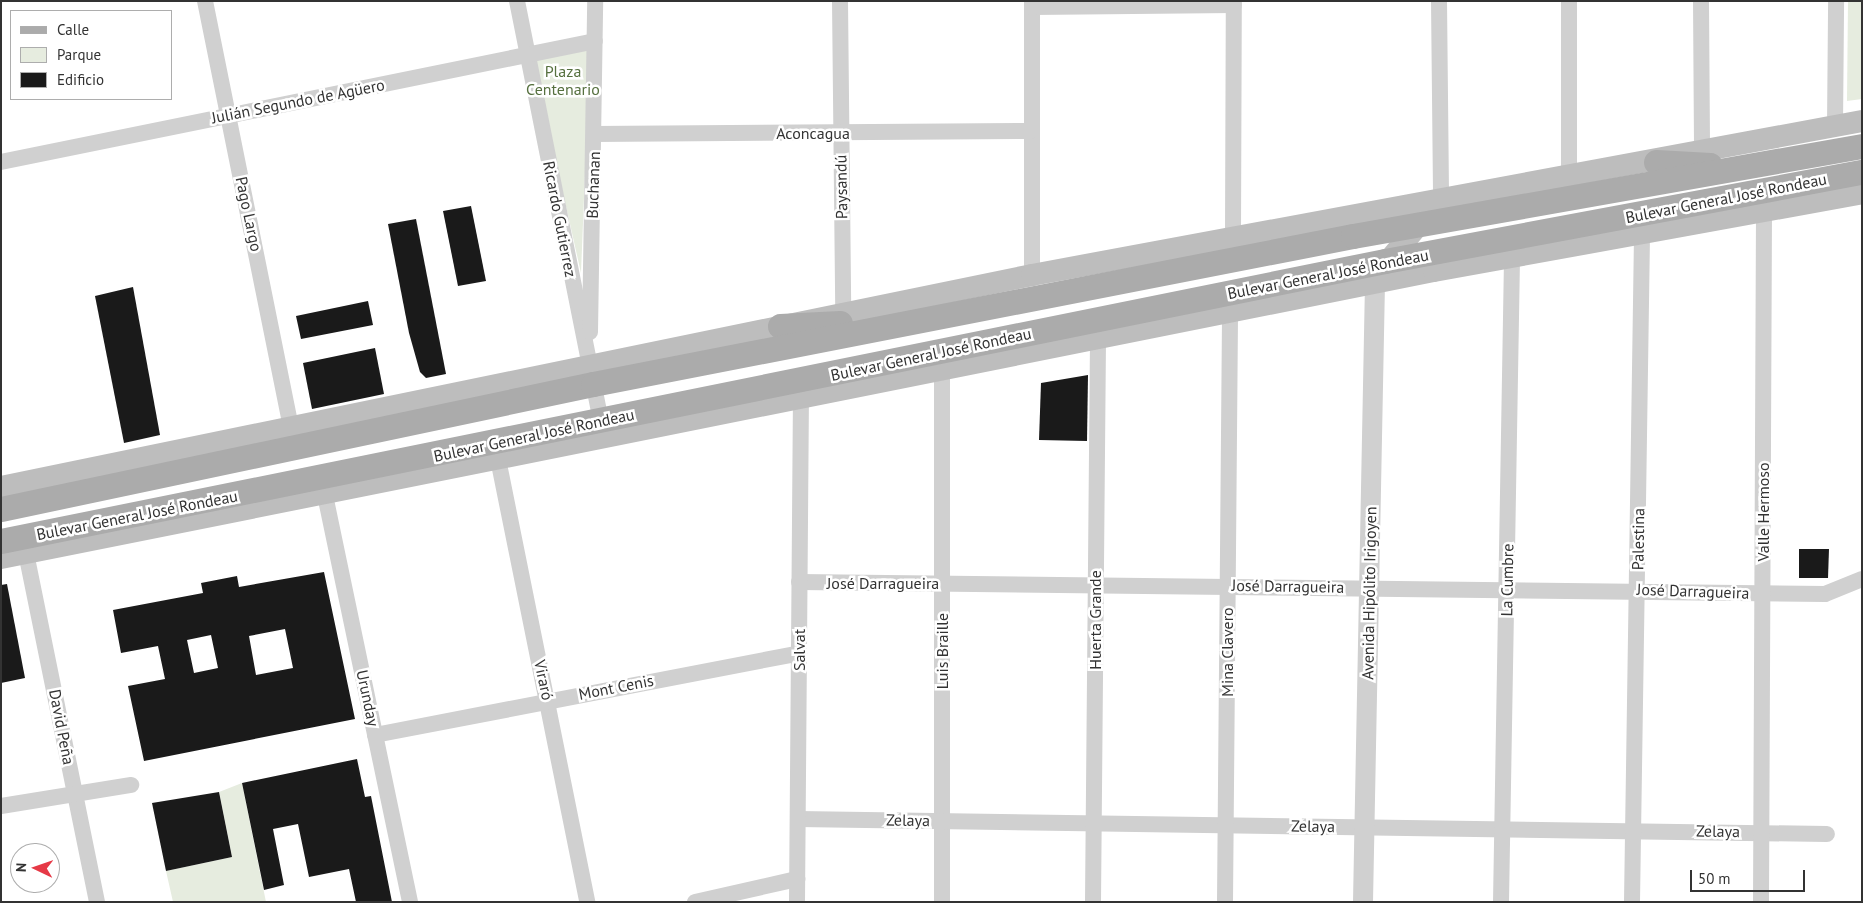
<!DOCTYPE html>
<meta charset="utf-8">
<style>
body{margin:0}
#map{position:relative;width:1863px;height:903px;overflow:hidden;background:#fff;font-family:"PT Sans",sans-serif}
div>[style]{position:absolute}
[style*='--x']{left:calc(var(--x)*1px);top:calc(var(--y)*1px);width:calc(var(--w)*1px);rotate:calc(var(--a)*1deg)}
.green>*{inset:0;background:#e6ecdf}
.building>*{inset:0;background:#1a1a1a}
.minor>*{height:16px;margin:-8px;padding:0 8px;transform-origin:8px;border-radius:8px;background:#d0d0d0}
.tertiary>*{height:20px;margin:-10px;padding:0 10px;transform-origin:10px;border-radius:10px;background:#d0d0d0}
.secondary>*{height:22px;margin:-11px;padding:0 11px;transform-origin:11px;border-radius:11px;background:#bdbdbd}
.primary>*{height:25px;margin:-12.5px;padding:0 12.5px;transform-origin:12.5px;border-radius:12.5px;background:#ababab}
span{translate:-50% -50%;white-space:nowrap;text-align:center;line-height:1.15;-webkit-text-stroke:5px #fff;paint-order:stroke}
.park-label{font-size:16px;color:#56703f}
.street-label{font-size:16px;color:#333}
.frame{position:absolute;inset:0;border:2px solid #333;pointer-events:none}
.legend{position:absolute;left:10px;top:10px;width:162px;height:90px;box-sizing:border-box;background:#fff;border:1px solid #adadad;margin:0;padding:6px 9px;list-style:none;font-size:15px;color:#333}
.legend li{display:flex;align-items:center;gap:10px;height:25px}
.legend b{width:25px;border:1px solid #adadad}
.north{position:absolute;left:10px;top:843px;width:50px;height:50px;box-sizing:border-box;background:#fff;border:1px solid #adadad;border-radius:50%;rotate:273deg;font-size:14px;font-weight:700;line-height:20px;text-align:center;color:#333}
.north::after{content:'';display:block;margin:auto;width:18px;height:22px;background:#e63946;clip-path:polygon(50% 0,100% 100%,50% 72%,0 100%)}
.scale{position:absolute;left:1690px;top:870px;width:115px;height:22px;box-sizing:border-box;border:2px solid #333;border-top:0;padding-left:6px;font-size:15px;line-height:18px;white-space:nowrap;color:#333;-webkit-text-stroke:4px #fff;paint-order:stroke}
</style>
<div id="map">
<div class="green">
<div style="clip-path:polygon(1848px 1px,1862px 1px,1862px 99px,1847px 101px)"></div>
<div style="clip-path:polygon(590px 47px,581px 273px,533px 59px)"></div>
<div style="clip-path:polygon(242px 783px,266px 902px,173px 902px,166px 871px,232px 857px,219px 792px)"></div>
</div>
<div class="building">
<div style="clip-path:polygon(471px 206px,486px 281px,458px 286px,443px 211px)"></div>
<div style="clip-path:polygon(416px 219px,446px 374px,426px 378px,420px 372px,409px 333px,388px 224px)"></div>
<div style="clip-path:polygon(133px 287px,160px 435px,124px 443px,95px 296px)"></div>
<div style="clip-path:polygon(368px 301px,373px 325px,301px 339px,296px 316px)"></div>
<div style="clip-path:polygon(375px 348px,384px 394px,312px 409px,303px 363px)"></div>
<div style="clip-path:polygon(1088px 375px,1087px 441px,1039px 440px,1041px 383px)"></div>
<div style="clip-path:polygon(1799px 549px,1829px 549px,1828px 578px,1799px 578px)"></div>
<div style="clip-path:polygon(evenodd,324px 572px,355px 719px,144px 761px,128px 686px,165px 679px,158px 646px,121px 653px,113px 610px,203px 593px,201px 583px,237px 576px,239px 587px,324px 572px,285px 629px,293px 668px,256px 675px,249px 636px,285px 629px,324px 572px,211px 635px,218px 668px,194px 673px,187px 640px,211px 635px)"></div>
<div style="clip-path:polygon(7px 584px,25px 678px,1px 683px,1px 585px)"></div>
<div style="clip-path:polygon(357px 759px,365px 797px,371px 796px,392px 902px,356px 902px,349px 869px,309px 877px,298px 824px,273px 829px,284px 885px,264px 890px,242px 783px)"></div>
<div style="clip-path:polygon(219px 792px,232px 857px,166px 871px,152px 803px)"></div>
</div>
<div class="minor">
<div style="--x:205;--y:1;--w:435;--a:78.6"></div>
<div style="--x:517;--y:1;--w:435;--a:78.7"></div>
<div style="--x:840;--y:1;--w:312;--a:89.4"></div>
<div style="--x:1032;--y:1;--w:274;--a:90"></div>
<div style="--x:1439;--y:1;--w:199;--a:89.4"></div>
<div style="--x:1569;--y:1;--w:177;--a:90"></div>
<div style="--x:1701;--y:1;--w:152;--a:89.6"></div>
<div style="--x:1032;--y:7;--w:202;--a:-0.6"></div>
<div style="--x:1835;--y:127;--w:126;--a:-89.5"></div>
<div style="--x:594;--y:134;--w:437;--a:-0.4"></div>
<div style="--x:1;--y:162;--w:606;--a:-11.51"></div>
<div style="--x:1233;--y:235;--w:234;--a:-89.8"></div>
<div style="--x:590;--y:332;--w:331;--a:-89.1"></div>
<div style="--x:942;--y:370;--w:532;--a:90"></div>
<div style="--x:498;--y:459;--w:452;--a:78.6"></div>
<div style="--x:325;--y:495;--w:416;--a:78.2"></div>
<div style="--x:26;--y:553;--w:356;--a:78.5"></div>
<div style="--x:799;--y:582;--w:1026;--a:0.67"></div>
<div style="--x:1825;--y:594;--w:40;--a:-22"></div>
<div style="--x:375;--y:735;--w:432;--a:-10.9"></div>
<div style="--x:1;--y:806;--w:132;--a:-9.2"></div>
<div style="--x:798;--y:819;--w:1029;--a:0.84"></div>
<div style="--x:695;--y:902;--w:105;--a:-12.7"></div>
<div style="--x:797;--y:902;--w:504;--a:-89.55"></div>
<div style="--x:1093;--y:902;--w:563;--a:-89.49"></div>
<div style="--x:1225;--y:902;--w:589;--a:-89.51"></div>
<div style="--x:1501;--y:902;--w:645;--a:-89.02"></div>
<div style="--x:1632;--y:902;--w:666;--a:-89.14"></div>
<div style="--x:1761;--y:902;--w:690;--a:-89.75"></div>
</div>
<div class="tertiary">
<div style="--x:1363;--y:902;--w:617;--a:-88.89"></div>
</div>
<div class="secondary">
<div style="--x:1381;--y:270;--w:67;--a:-50.4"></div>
<div style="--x:1;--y:487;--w:1053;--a:-11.62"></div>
<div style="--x:1032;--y:275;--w:844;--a:-10.51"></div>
<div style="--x:1;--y:558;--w:1461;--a:-11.33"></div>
<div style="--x:1434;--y:271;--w:435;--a:-10.3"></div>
</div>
<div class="primary">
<div style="--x:1656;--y:162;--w:54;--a:3.2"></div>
<div style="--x:780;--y:326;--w:60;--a:-2.9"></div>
<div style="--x:1;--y:509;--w:605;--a:-11.92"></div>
<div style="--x:593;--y:384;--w:774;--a:-11.02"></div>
<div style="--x:1353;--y:236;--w:517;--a:-10.03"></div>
<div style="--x:1;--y:541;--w:1412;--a:-11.44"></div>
<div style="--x:1385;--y:261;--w:485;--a:-10.6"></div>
</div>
<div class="park-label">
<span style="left:563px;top:80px">Plaza<br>Centenario</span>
</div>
<div class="street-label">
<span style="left:298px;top:101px;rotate:-11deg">Julián Segundo de Agüero</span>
<span style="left:813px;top:133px">Aconcagua</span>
<span style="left:593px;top:185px;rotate:-88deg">Buchanan</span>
<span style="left:841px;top:187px;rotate:-91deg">Paysandú</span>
<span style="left:1726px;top:198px;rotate:-11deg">Bulevar General José Rondeau</span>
<span style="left:249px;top:214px;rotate:78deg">Pago Largo</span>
<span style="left:560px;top:219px;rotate:79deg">Ricardo Gutierrez</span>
<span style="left:1328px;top:274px;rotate:-11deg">Bulevar General José Rondeau</span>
<span style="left:931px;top:354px;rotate:-12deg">Bulevar General José Rondeau</span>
<span style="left:534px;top:435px;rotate:-12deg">Bulevar General José Rondeau</span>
<span style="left:1763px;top:512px;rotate:-90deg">Valle Hermoso</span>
<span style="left:137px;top:515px;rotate:-11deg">Bulevar General José Rondeau</span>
<span style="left:1638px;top:539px;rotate:-89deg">Palestina</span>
<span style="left:1507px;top:580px;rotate:-89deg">La Cumbre</span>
<span style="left:883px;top:583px">José Darragueira</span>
<span style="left:1288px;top:586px;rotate:1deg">José Darragueira</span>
<span style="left:1693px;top:591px;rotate:2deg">José Darragueira</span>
<span style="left:1369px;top:593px;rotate:-89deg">Avenida Hipólito Irigoyen</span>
<span style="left:1095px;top:620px;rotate:-90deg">Huerta Grande</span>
<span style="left:799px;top:650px;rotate:-90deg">Salvat</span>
<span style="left:942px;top:651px;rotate:-90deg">Luis Braille</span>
<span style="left:1227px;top:652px;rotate:-90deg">Mina Clavero</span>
<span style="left:544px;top:680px;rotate:78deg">Viraró</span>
<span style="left:616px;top:687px;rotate:-11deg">Mont Cenis</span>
<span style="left:368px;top:698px;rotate:78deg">Urunday</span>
<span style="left:62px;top:727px;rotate:79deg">David Peña</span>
<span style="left:908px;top:820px;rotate:1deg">Zelaya</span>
<span style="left:1313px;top:826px;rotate:1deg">Zelaya</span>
<span style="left:1718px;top:831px;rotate:1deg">Zelaya</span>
</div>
<div class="frame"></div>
<ul class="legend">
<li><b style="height:6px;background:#ababab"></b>Calle</li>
<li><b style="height:14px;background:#e6ecdf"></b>Parque</li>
<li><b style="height:14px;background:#1a1a1a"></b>Edificio</li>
</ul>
<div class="north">N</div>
<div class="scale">50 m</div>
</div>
